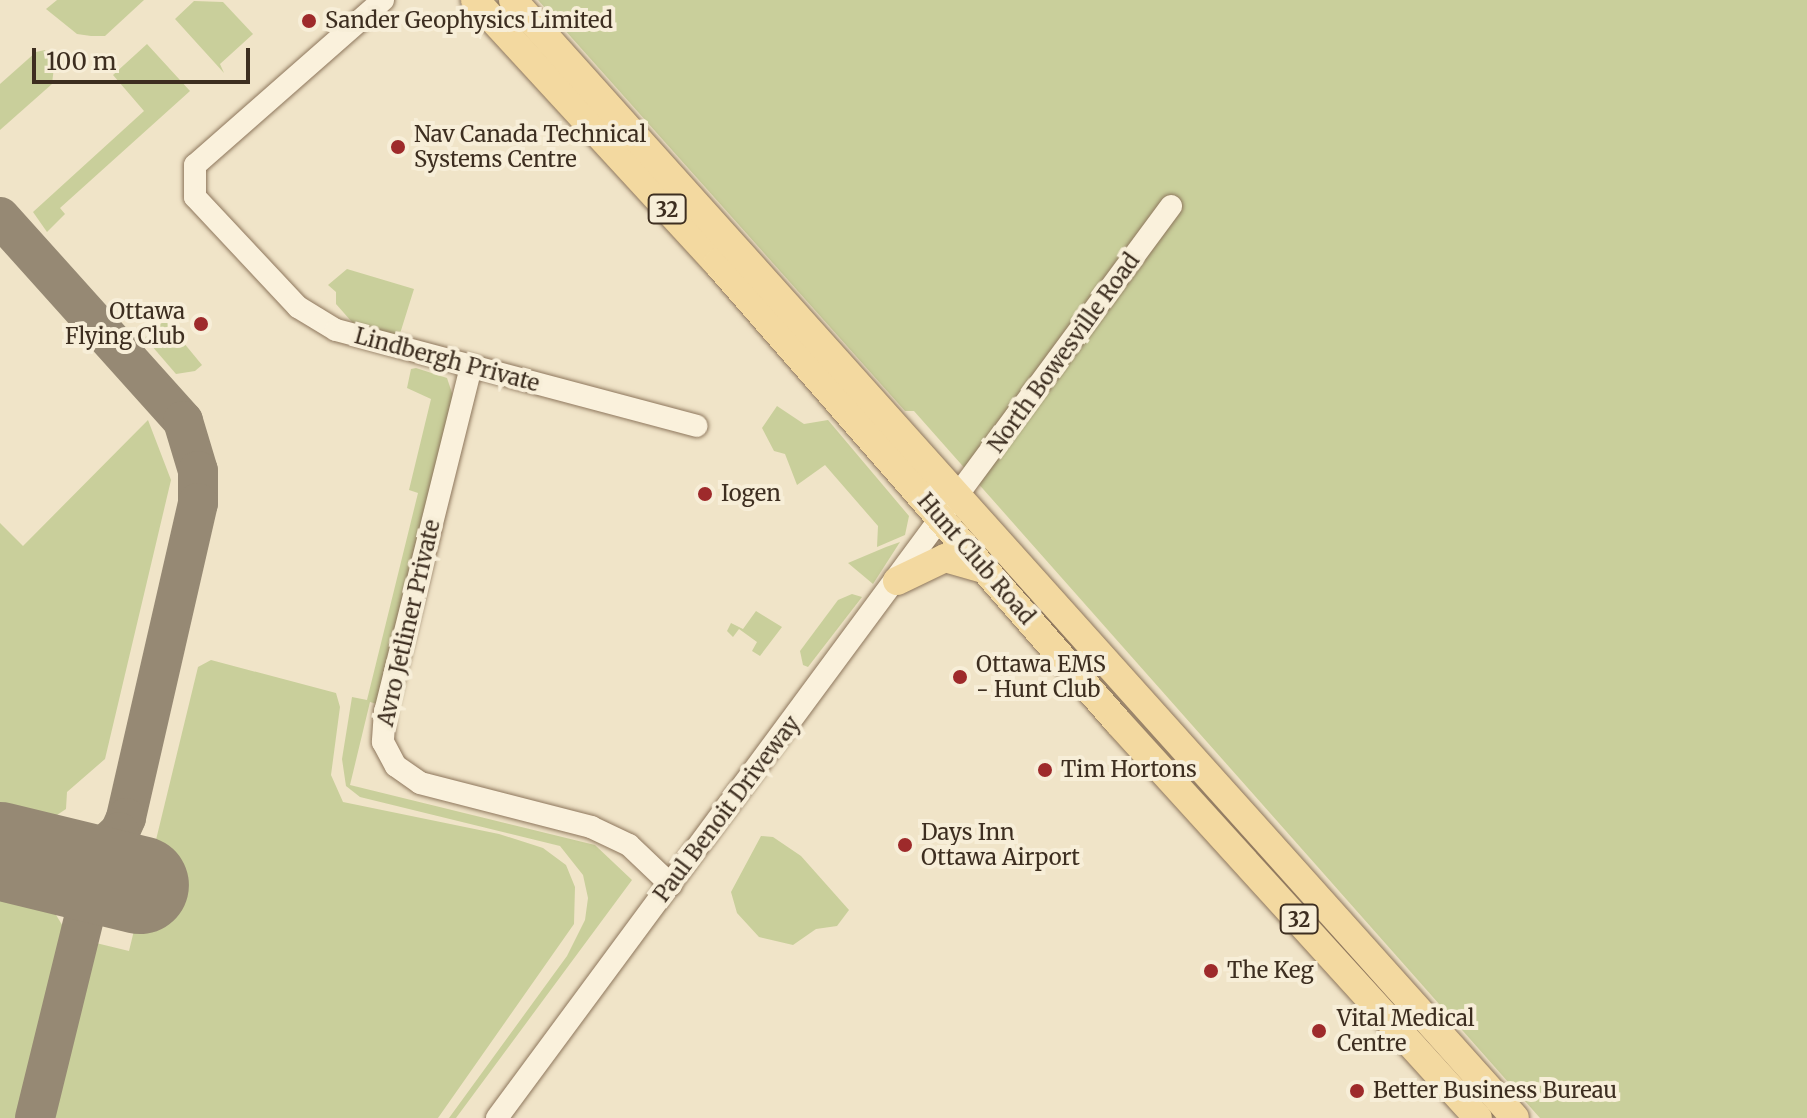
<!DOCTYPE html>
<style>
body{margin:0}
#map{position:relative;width:1807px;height:1118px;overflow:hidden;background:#f0e4c8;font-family:Merriweather,serif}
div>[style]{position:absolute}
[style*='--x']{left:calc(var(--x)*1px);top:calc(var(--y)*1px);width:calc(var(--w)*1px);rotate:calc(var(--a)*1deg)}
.green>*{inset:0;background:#c9cf9b}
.taxiway>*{height:40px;margin:-20px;padding:0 20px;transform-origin:20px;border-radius:20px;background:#968974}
.runway>*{height:98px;margin:-49px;padding:0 49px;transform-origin:49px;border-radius:49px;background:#968974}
.roads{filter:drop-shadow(0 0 2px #8d765c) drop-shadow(0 0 2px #8d765c)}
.minor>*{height:22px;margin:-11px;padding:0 11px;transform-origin:11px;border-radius:11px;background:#faf1dc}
.major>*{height:28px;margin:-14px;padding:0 14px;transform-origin:14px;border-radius:14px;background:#f3d9a0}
.dots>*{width:22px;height:22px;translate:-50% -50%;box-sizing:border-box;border:4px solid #f7eed8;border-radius:50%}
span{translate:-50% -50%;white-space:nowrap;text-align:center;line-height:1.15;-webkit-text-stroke:8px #f7eed8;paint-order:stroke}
.shield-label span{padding:2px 6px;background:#f7eed8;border:2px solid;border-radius:6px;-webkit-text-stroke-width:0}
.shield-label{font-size:20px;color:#3d2e20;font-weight:700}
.poi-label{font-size:22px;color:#3d2e20}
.left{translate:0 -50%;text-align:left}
.right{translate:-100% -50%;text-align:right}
.street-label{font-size:22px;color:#3d2e20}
.scale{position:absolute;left:32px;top:48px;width:218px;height:36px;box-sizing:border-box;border:4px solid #3d2e20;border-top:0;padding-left:10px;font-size:24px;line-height:28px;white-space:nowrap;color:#3d2e20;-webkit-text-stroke:6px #f7eed8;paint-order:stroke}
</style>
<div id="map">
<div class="green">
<div style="clip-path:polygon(57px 0,144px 0,105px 36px,91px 36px,77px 34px,46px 9px)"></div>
<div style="clip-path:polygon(538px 0,1807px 0,1807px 1118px,1540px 1118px,914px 411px,905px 411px)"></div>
<div style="clip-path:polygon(194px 1px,223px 2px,253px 34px,220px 64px,224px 73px,175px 19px)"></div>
<div style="clip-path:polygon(147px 44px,190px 91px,60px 208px,65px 214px,47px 232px,33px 212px,144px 111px,113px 75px)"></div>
<div style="clip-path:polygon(45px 50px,54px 67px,52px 84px,0 130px,0 84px,36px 52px)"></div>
<div style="clip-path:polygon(347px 269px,414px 289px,398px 340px,359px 330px,336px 304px,336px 292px,328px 285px)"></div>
<div style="clip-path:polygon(165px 320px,202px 365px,195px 371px,176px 374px,145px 338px)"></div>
<div style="clip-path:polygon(416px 368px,447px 378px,453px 396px,377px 704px,370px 702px,350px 785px,595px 845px,632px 880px,456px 1118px,449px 1118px,567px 956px,585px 920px,588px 898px,583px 875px,560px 846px,360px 797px,346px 786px,342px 759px,352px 697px,367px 700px,418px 493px,409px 490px,431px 399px,407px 388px,411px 369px)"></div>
<div style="clip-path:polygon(777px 406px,804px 424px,828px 420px,909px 516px,905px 535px,877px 547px,878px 526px,825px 465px,797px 485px,785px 454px,774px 451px,762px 428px)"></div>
<div style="clip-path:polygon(148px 420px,171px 480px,105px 759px,67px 792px,66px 809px,30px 833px,0 825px,0 523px,23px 546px)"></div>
<div style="clip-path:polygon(900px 542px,873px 584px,848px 563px,886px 547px)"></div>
<div style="clip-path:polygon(852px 594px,862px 597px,808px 667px,803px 665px,800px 651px,838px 600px)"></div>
<div style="clip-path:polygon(756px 611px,782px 627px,760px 656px,752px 651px,757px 642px,739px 629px,733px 637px,727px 631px,731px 623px,743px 629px)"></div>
<div style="clip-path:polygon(211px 660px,336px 693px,340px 707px,331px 775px,343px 802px,499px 834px,543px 848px,566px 865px,575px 887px,574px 924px,438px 1118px,53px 1118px,96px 943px,129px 951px,198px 667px)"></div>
<div style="clip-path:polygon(761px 836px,773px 837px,801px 856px,849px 910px,837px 926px,816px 929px,793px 945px,759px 937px,737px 913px,731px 892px)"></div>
<div style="clip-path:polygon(0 878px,39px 887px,64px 928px,22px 1115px,17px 1118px,0 1118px)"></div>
</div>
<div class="taxiway">
<div style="--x:0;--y:217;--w:274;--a:48.1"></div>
<div style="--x:183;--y:421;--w:52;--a:73.3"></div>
<div style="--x:198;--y:471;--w:32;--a:90"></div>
<div style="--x:198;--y:503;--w:323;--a:102.9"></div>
<div style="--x:126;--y:818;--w:92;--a:114.3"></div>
<div style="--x:88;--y:902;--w:222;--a:103.8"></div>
<div style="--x:0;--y:847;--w:77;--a:9"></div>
<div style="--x:76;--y:859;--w:26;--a:-21"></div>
<div style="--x:100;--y:850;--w:26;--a:-43"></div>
</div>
<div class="runway">
<div style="--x:0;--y:851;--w:144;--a:13.7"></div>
</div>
<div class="roads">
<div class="minor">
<div style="--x:383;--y:0;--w:250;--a:138.7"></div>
<div style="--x:195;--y:165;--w:32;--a:90"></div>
<div style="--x:195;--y:197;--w:151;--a:46.9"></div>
<div style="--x:298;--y:307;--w:44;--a:31.2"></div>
<div style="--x:336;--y:330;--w:373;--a:14.9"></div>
<div style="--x:471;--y:367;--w:355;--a:104"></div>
<div style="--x:385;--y:711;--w:31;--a:94"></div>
<div style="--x:383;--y:742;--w:27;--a:62"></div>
<div style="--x:396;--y:766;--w:29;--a:35"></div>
<div style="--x:420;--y:783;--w:177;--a:14.4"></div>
<div style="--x:591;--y:827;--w:42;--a:25.3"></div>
<div style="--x:629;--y:845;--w:58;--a:43.6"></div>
<div style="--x:497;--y:1118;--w:1134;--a:-53.53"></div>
</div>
<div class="major">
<div style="--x:475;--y:0;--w:357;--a:47.4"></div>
<div style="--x:717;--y:263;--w:609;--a:48.86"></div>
<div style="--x:1118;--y:722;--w:535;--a:47.73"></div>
<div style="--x:513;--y:0;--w:1501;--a:48.13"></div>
<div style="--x:897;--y:581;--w:53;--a:-25.6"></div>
<div style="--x:945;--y:558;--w:41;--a:15.8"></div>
</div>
</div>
<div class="dots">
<div style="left:309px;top:21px;background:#9e2a2b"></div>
<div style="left:398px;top:147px;background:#9e2a2b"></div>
<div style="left:201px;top:324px;background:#9e2a2b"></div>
<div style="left:705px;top:494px;background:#9e2a2b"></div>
<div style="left:960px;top:677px;background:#9e2a2b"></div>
<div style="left:1045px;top:770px;background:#9e2a2b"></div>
<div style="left:905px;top:845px;background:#9e2a2b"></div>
<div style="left:1211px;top:971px;background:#9e2a2b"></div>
<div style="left:1319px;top:1031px;background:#9e2a2b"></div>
<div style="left:1357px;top:1091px;background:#9e2a2b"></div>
</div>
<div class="shield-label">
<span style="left:667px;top:209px">32</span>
<span style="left:1299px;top:919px">32</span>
</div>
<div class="poi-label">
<span class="left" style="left:325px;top:21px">Sander Geophysics Limited</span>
<span class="left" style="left:414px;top:147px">Nav Canada Technical<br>Systems Centre</span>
<span class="right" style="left:185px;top:324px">Ottawa<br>Flying Club</span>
<span class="left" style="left:721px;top:494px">Iogen</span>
<span class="left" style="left:976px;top:677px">Ottawa EMS<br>- Hunt Club</span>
<span class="left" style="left:1061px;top:770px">Tim Hortons</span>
<span class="left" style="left:921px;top:845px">Days Inn<br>Ottawa Airport</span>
<span class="left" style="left:1227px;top:971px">The Keg</span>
<span class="left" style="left:1337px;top:1031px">Vital Medical<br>Centre</span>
<span class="left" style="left:1373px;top:1091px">Better Business Bureau</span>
</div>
<div class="street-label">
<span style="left:1064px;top:353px;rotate:-54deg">North Bowesville Road</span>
<span style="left:447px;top:360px;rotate:15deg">Lindbergh Private</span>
<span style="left:976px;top:559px;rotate:49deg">Hunt Club Road</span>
<span style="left:409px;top:623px;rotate:-77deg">Avro Jetliner Private</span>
<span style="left:727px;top:809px;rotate:-53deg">Paul Benoit Driveway</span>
</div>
<div class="scale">100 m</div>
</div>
